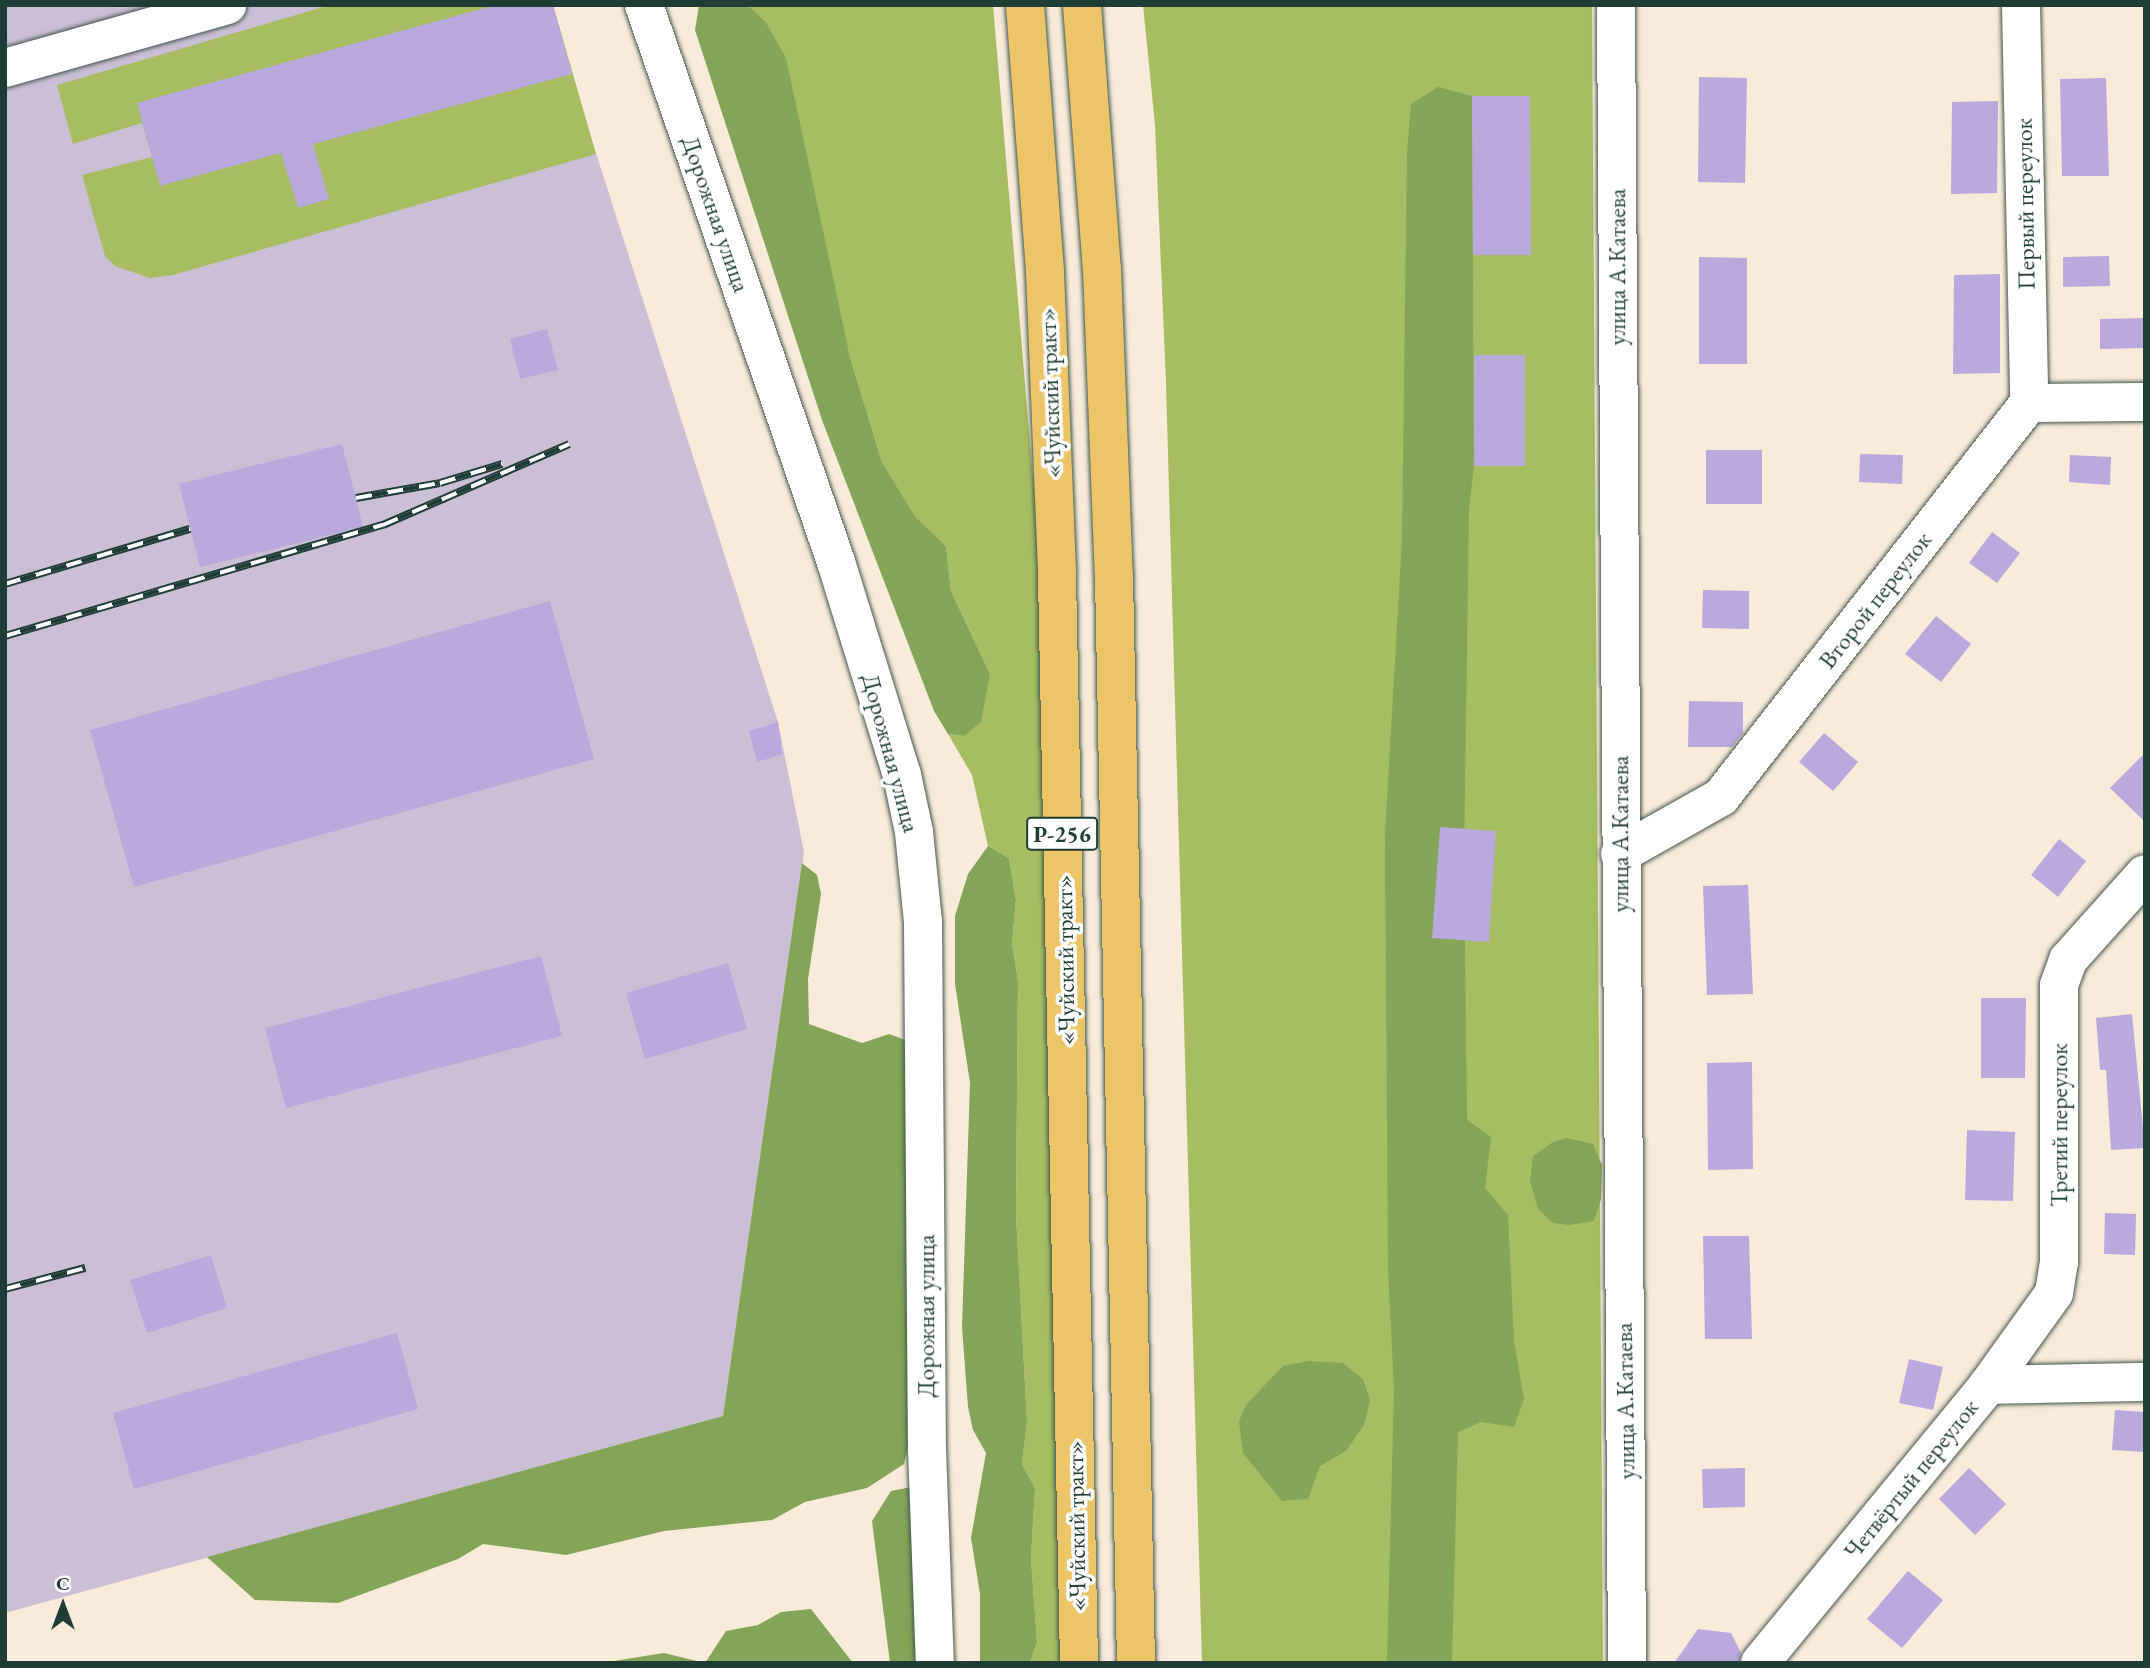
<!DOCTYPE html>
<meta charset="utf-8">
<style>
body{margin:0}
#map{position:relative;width:2150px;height:1668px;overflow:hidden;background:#f8ebda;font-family:"EB Garamond",serif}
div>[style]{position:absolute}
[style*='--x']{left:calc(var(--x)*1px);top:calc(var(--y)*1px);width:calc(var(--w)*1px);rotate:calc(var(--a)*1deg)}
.industrial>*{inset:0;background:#cbbfd6}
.green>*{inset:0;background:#a6bd62}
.forest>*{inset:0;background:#84a458}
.building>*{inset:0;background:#b9a9dc}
.roads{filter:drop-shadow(0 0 2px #40574d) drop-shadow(0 0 2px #40574d)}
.minor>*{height:38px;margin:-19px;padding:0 19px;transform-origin:19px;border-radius:19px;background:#fff}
.highway>*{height:38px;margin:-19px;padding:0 19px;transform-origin:19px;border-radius:19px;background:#ecc569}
.rail>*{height:8px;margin-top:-4px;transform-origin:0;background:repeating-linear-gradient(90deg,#fff 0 16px,#1f3d34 0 32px);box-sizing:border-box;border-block:2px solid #1f3d34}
span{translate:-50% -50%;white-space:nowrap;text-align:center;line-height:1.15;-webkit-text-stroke:7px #fff;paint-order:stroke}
.shield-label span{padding:2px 5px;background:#fff;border:2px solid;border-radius:5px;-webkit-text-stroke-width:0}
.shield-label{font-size:23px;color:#1f3d34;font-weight:700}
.street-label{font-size:24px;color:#1f3d34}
.frame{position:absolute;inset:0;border:7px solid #1f3d34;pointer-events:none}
.north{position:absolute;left:28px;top:1570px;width:70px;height:70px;-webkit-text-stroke:5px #fff;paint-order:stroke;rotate:0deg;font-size:19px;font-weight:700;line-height:28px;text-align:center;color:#1f3d34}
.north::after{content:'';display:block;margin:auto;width:24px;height:32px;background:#1f3d34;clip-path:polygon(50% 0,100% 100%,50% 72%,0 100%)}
</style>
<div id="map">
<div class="industrial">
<div style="clip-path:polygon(5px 5px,553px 5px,587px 125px,778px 722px,804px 852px,723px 1416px,5px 1613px)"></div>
</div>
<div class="green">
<div style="clip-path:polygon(330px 5px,553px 5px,596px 154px,173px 275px,150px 278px,115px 266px,105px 256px,82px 175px,152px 157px,142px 123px,73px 144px,57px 85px)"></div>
<div style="clip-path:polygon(748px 5px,993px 5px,1045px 621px,1063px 1663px,1030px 1663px,1037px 1642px,1031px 1558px,1035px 1488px,1022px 1464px,1027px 1422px,1016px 1214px,1018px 981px,1012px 943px,1016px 900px,1009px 858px,988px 846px,972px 775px,948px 734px,964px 736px,990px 674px,951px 591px,946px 546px,915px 516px,882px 462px,850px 357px,765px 21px)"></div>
<div style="clip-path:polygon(1143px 5px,1592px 5px,1603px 1663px,1202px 1663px,1166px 383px,1155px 125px)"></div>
</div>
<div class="forest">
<div style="clip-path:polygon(699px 5px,748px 5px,765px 21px,786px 58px,850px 357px,882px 462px,915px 516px,946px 546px,951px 591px,990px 674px,981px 722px,964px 736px,948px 734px,934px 711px,822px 420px,695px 30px)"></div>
<div style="clip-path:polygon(1438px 87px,1472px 96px,1474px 466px,1469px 508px,1464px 862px,1467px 1120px,1491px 1137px,1485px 1188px,1508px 1215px,1514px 1341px,1524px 1399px,1514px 1427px,1481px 1422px,1458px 1432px,1452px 1663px,1387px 1663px,1394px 1389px,1388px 1268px,1385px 835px,1402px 539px,1407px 153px,1411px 104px)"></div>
<div style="clip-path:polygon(988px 846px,1009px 858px,1016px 900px,1012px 943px,1018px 981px,1016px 1214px,1027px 1422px,1022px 1464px,1035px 1488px,1031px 1558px,1037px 1642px,1030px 1663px,980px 1663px,980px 1594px,971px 1538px,986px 1453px,973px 1430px,968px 1407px,962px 1327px,970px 1083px,955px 984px,955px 916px,968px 874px)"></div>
<div style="clip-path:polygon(802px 863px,817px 875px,821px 894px,808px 979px,809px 1024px,862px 1043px,889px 1034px,908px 1041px,909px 1443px,904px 1464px,867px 1488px,805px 1502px,772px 1520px,664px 1531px,566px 1555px,483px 1544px,458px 1559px,338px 1603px,255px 1600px,207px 1557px,723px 1416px)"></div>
<div style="clip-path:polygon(1567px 1138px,1593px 1144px,1602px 1165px,1601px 1199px,1594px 1221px,1569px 1225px,1553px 1223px,1538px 1209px,1530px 1181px,1533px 1156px,1553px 1142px)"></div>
<div style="clip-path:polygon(1309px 1361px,1343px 1363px,1363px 1379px,1370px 1400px,1364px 1425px,1346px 1451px,1320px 1466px,1308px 1499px,1282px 1501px,1243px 1453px,1239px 1421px,1246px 1405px,1283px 1366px)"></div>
<div style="clip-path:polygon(911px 1487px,917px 1663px,890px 1663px,872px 1521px,891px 1491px)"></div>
<div style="clip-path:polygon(811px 1609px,853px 1663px,601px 1663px,664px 1653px,705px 1663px,726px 1631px,758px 1625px,781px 1612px)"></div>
</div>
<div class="building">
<div style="clip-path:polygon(496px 5px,553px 5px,572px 74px,313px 144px,329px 199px,298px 208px,281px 153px,160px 186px,137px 103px)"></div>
<div style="clip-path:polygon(1699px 77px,1747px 78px,1745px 183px,1698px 182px)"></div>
<div style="clip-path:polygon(2106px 78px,2109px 176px,2062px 176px,2060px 79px)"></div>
<div style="clip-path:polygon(1472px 96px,1530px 96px,1531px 255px,1473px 255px)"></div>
<div style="clip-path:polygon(1998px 101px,1997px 193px,1951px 194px,1952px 102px)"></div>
<div style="clip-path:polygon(2109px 256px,2110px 286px,2063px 287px,2063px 257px)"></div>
<div style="clip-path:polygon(1699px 257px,1747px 258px,1747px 364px,1699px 364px)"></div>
<div style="clip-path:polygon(2000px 274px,2000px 373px,1953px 374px,1954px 275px)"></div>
<div style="clip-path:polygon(2145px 318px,2145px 348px,2100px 349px,2100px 319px)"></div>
<div style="clip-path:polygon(547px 329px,558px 370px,520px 379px,510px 339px)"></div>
<div style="clip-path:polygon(1474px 355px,1525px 355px,1525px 466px,1474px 466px)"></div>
<div style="clip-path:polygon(342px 444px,363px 527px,200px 567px,179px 484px)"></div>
<div style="clip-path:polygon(1706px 450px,1762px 450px,1762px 504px,1706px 504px)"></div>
<div style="clip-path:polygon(1860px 454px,1903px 455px,1902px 484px,1859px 482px)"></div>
<div style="clip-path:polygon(2070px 455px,2111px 457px,2110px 485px,2069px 482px)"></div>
<div style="clip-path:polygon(1992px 532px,2020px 553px,1997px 583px,1969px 563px)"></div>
<div style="clip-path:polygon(1703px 590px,1749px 591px,1749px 629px,1702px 628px)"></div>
<div style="clip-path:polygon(550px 601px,594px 759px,134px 887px,90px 730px)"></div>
<div style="clip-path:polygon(1936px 616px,1971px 644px,1941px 682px,1905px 654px)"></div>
<div style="clip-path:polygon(1689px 701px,1743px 702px,1743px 733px,1732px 747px,1688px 747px)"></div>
<div style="clip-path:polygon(778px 722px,782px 754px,757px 762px,749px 731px)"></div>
<div style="clip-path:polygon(1824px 733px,1858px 762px,1833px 791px,1799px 762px)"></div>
<div style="clip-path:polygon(2145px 753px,2145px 822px,2110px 788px)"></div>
<div style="clip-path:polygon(1440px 827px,1496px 831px,1489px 942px,1432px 938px)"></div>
<div style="clip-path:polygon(2059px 839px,2086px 861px,2058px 897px,2031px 875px)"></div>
<div style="clip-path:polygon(1748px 885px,1753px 994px,1707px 995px,1703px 886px)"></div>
<div style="clip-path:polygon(541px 956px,562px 1036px,286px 1108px,265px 1028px)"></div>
<div style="clip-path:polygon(728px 963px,747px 1029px,645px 1059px,626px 993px)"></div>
<div style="clip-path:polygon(1981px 998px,2026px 998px,2025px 1078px,1981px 1078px)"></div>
<div style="clip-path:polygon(2132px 1014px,2145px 1148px,2111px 1150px,2106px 1070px,2100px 1070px,2096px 1018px)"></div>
<div style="clip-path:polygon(1752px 1062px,1753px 1169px,1708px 1170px,1707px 1063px)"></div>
<div style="clip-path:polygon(1967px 1130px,2015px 1132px,2013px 1201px,1965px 1200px)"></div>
<div style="clip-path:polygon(2105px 1213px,2136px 1214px,2135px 1255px,2104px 1254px)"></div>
<div style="clip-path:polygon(1703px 1236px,1749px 1236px,1752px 1339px,1705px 1339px)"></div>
<div style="clip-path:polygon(211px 1255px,227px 1308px,147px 1333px,130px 1280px)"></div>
<div style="clip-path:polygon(397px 1333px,418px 1409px,134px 1489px,113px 1413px)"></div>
<div style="clip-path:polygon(1909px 1359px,1943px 1367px,1933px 1410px,1899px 1403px)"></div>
<div style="clip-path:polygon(2115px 1410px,2145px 1412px,2145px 1452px,2112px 1450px)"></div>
<div style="clip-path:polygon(1745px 1468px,1745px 1507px,1703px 1508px,1702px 1469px)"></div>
<div style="clip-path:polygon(1969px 1468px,2006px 1504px,1975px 1535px,1939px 1499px)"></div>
<div style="clip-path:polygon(1908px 1571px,1943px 1600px,1902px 1648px,1867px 1619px)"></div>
<div style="clip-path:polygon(1698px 1629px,1731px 1633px,1741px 1653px,1739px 1663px,1674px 1663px)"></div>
</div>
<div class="roads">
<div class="minor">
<div style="--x:644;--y:5;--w:589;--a:70.98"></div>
<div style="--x:836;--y:562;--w:223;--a:72.8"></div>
<div style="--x:902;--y:775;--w:58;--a:78.1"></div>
<div style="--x:914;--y:832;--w:90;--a:84.3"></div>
<div style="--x:923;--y:922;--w:527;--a:89.57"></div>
<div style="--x:927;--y:1449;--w:214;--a:87.9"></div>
<div style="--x:1616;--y:5;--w:1658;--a:89.62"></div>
<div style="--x:2021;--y:5;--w:398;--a:88.8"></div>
<div style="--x:5;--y:68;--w:231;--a:-15.8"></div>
<div style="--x:2029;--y:403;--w:116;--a:-0.5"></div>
<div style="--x:1620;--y:854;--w:116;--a:-29.4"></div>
<div style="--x:1721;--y:797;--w:500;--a:-51.98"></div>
<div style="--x:1988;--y:1385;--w:157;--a:-1.1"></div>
<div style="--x:1760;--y:1663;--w:360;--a:-50.6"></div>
<div style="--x:1988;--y:1385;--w:113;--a:-54.3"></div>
<div style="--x:2054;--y:1293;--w:31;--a:-81"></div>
<div style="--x:2059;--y:1262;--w:277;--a:-90"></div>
<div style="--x:2059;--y:985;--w:27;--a:-70"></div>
<div style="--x:2068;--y:960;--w:115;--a:-48.2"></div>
</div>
<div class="highway">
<div style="--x:1025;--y:5;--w:268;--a:85.7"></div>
<div style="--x:1045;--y:272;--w:304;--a:87.7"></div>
<div style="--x:1057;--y:576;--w:1087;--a:88.84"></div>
<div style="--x:1082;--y:5;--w:265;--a:85.7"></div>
<div style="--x:1102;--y:269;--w:308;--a:87.8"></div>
<div style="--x:1114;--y:577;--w:1086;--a:88.84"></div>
</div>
</div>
<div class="rail">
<div style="--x:356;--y:498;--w:85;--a:-10.1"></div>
<div style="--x:440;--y:483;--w:65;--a:-17"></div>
<div style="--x:5;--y:584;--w:193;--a:-16.6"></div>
<div style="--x:5;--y:636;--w:394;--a:-16.4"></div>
<div style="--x:383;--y:525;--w:203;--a:-23.5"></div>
<div style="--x:5;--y:1289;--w:83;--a:-14.7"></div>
</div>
<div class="shield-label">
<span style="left:1062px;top:834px">Р-256</span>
</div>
<div class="street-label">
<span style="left:2025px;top:204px;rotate:-91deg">Первый переулок</span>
<span style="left:716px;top:214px;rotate:71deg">Дорожная улица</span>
<span style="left:1617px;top:267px;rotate:-90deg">улица А.Катаева</span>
<span style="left:1050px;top:393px;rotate:-92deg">«Чуйский тракт»</span>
<span style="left:1875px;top:600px;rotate:-52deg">Второй переулок</span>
<span style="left:891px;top:753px;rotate:75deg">Дорожная улица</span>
<span style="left:1620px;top:834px;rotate:-90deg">улица А.Катаева</span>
<span style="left:1065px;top:960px;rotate:-91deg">«Чуйский тракт»</span>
<span style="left:2059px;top:1125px;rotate:-90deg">Третий переулок</span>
<span style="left:926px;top:1316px;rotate:-90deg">Дорожная улица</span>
<span style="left:1625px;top:1401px;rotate:-91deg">улица А.Катаева</span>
<span style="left:1911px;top:1479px;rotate:-51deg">Четвёртый переулок</span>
<span style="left:1076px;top:1526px;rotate:-91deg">«Чуйский тракт»</span>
</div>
<div class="frame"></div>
<div class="north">С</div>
</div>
